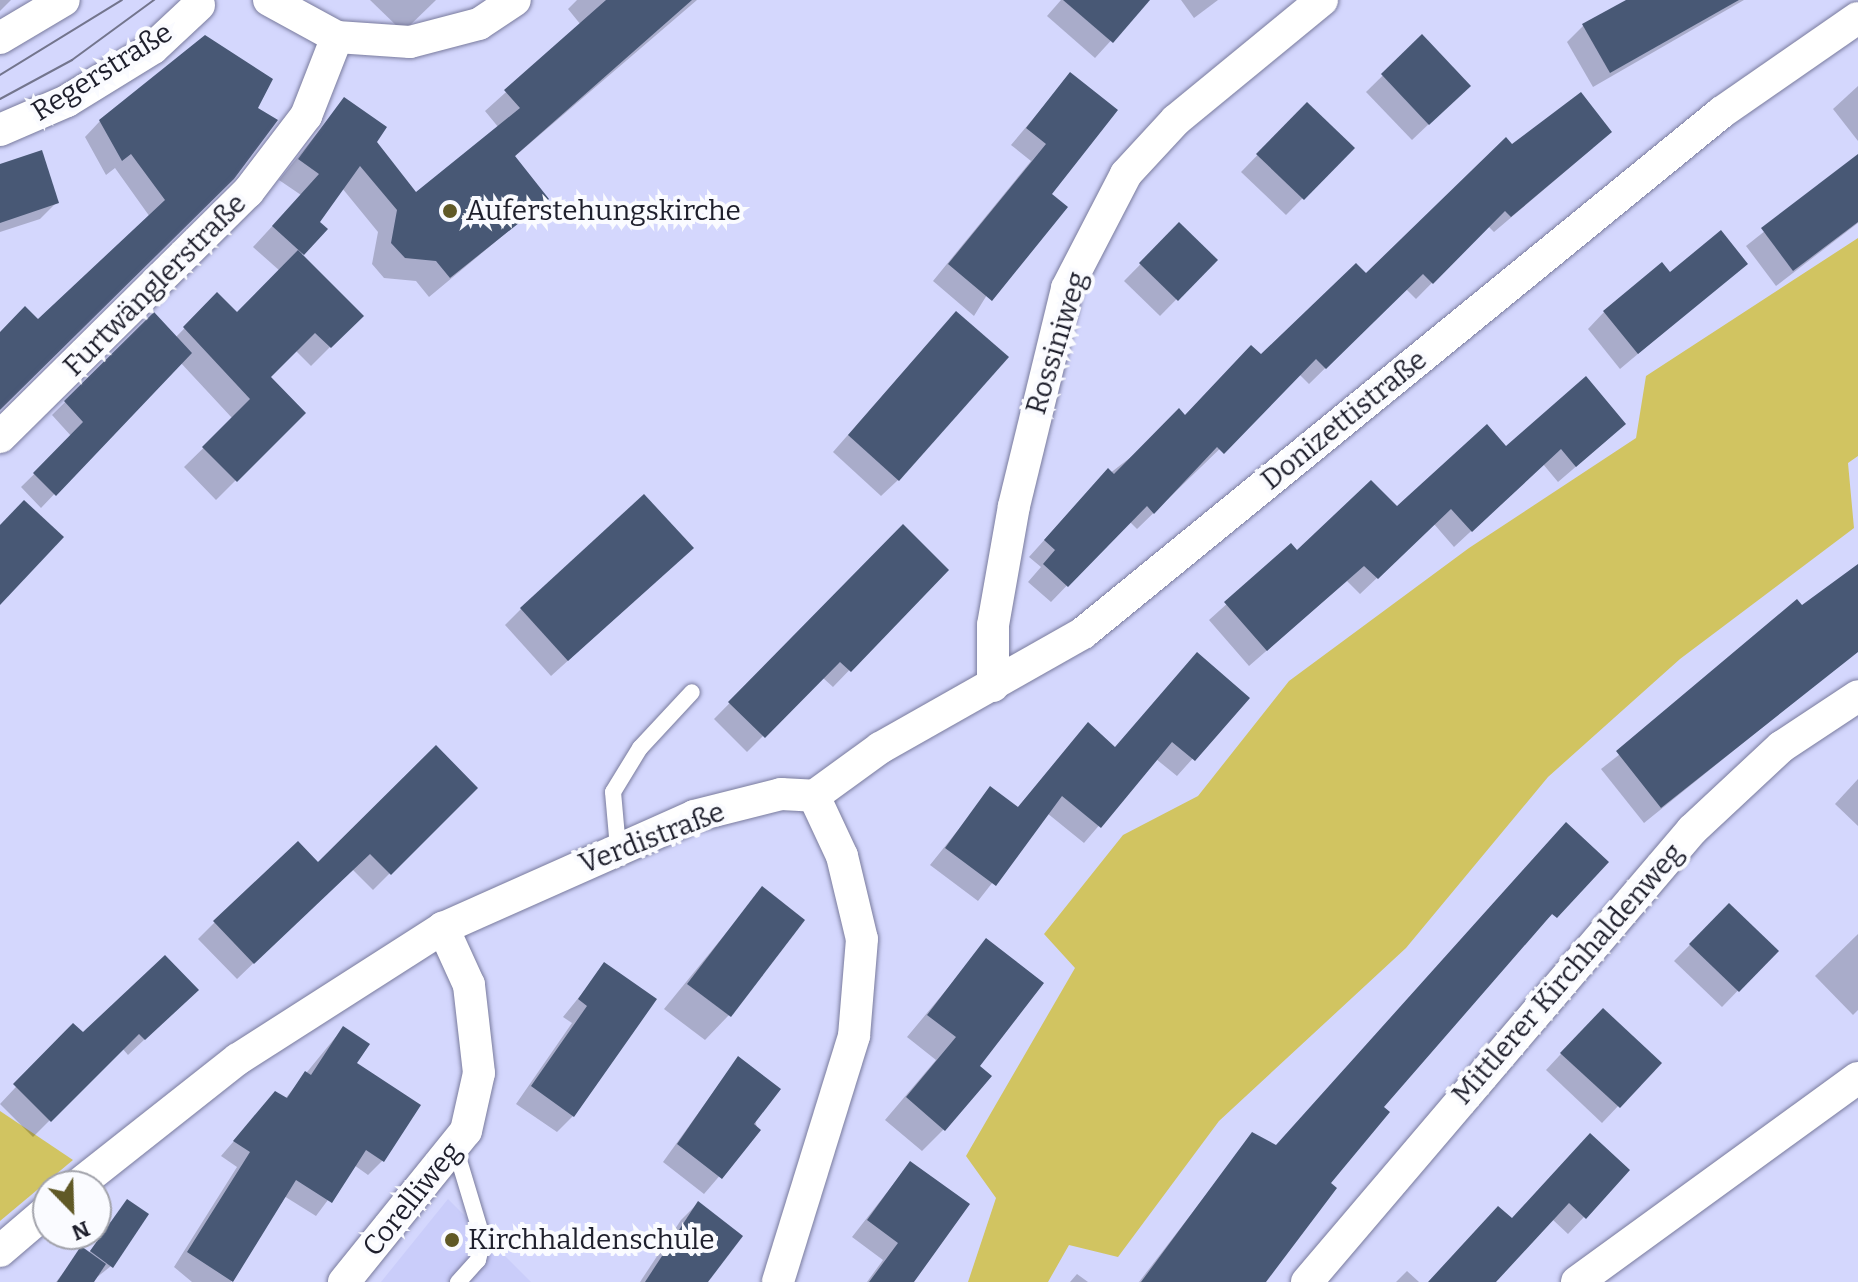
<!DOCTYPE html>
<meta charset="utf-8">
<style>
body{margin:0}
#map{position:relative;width:1858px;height:1282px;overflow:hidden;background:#d4d7fd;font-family:Bitter,serif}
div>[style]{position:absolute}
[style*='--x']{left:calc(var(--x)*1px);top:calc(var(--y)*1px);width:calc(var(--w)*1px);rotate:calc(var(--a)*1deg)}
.built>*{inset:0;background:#cacdfa}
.green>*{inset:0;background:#d1c461}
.shadow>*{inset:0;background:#0003}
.building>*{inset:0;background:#485875}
.roads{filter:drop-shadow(0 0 2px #797b9d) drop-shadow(0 0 2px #797b9d)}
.lane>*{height:16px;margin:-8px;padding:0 8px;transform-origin:8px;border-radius:8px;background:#fff}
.street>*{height:32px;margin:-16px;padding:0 16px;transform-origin:16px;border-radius:16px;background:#fff}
.tram>*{height:2px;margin:-1px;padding:0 1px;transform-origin:1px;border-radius:1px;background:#73758d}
.dots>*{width:22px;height:22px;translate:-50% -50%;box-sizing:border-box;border:4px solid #fafbff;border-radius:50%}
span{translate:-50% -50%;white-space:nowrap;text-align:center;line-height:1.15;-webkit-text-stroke:8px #fafbff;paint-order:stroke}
.street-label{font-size:28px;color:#1e1f2c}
.poi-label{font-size:28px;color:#1e1f2c}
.left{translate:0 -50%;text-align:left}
.north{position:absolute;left:32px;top:1170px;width:80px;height:80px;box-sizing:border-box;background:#fafbff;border:2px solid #a2a3ab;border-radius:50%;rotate:157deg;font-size:22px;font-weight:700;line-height:32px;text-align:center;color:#1e1f2c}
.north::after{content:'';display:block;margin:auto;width:28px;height:36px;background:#605926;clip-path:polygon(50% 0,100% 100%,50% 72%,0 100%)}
</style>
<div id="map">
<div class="built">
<div style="clip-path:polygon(448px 1199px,531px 1282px,381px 1282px)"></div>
</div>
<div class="green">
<div style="clip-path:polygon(1858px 238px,1858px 456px,1848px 463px,1854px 528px,1680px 659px,1548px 777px,1406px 948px,1219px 1121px,1118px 1257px,1069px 1245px,1048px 1282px,968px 1282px,996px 1198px,966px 1156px,1075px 968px,1044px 934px,1123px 835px,1198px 796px,1289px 681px,1469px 548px,1636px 438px,1646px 376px)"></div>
<div style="clip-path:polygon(0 1111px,73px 1160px,0 1221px)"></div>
</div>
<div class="shadow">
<div style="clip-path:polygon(0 0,11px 0,0 11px)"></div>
<div style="clip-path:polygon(370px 0,436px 0,403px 32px)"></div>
<div style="clip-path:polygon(577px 0,697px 0,514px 157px,547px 199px,429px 297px,416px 281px,384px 278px,372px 264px,378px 232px,342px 188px,317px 223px,325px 229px,300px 256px,361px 316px,311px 366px,295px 350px,268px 377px,303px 413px,216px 500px,184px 467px,233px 419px,180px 362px,41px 508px,21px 487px,72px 437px,52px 415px,154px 314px,175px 338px,217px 295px,237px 315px,280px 271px,253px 247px,301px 195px,279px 180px,344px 100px,416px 195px,499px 128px,485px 111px,581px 25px,568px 9px)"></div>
<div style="clip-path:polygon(1061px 0,1148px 0,1095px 58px,1047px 16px)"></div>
<div style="clip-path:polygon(1181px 0,1218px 0,1194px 18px)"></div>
<div style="clip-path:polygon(1645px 0,1744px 0,1593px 87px,1567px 42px,1583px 26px)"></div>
<div style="clip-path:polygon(1422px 37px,1452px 102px,1412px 140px,1366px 92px)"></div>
<div style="clip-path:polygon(1070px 75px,1049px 194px,974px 316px,933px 281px,1031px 161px,1011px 145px)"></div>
<div style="clip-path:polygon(270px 80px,0 408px,0 335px,38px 322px,150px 217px,115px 168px,106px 175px,85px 137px,100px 121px)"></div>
<div style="clip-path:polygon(1858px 86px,1858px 141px,1833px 109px)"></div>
<div style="clip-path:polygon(1307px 104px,1352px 148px,1286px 215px,1241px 172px)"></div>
<div style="clip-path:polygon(1512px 147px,1593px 148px,1494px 232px,1488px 226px,1416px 299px,1406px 289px,1309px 384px,1298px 373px,1137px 529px,1129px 521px,1051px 602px,1028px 582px,1041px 567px,1029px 557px,1092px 487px,1366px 276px)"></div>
<div style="clip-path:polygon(1858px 157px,1858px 223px,1776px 286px,1746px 246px)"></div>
<div style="clip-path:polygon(0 166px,57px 202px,40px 219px,0 232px)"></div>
<div style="clip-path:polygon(1179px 225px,1215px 260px,1160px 316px,1124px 281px)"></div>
<div style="clip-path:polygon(1745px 264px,1620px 369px,1588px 329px,1604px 312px)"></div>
<div style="clip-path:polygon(940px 330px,898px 480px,881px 496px,833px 452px)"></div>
<div style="clip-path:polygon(1607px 440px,1558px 482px,1543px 464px,1454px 547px,1434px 524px,1360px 594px,1347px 581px,1249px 666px,1209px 620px,1291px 546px,1297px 553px,1397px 509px,1506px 449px)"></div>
<div style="clip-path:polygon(903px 527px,946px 570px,833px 687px,822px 677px,747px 752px,714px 719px)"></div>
<div style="clip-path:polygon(675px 564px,551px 676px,505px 625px,521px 609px)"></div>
<div style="clip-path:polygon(1858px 567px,1847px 659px,1644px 823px,1601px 769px)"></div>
<div style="clip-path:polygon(1247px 698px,1177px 776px,1156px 759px,1084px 843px,1047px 813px,978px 901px,930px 865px,991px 789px,1017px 808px,1089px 725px,1114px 748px)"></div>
<div style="clip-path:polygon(1858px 779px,1858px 826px,1835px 804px)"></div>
<div style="clip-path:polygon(475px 788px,373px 890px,352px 869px,237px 979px,198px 939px,215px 922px)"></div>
<div style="clip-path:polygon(1606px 862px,1537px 929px,1382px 1108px,1263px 1282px,1139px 1282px,1252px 1135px,1275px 1147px)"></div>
<div style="clip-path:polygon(762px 889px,729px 1015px,705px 1040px,664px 1009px)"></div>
<div style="clip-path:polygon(1729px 905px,1776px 951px,1722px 1007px,1674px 961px)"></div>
<div style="clip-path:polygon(1858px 934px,1858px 1010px,1853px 1015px,1815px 976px)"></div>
<div style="clip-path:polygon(987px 941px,978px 1066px,944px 1129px,922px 1151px,885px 1120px,936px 1060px,907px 1037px)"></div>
<div style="clip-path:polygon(605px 965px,573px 1116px,557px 1132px,516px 1104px,572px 1023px,563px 1017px)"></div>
<div style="clip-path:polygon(180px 1006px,128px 1055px,122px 1048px,33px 1137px,0 1104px,73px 1026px,83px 1035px)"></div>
<div style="clip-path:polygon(1586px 1027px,1659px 1063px,1602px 1123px,1546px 1070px)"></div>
<div style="clip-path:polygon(343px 1028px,383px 1160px,368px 1175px,354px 1165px,316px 1216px,284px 1196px,231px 1282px,192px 1282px,174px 1267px,237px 1167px,221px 1156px,275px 1093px,285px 1099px)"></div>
<div style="clip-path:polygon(738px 1058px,758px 1131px,704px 1194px,663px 1162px)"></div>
<div style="clip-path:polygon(1574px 1152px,1584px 1217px,1568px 1234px,1552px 1219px,1493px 1282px,1430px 1282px,1511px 1220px)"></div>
<div style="clip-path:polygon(910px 1163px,914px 1282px,867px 1282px,883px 1260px,852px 1237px)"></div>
<div style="clip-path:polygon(127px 1201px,111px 1266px,91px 1282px,56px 1282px,82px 1249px,88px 1254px)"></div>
<div style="clip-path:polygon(698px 1203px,705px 1282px,640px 1282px,681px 1220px)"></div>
<div style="clip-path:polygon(1407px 1271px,1419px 1282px,1396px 1282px)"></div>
<div style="clip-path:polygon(1077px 1274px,1088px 1282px,1070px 1282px)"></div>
</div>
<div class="building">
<div style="clip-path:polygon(606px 0,692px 0,515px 156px,549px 199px,450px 278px,436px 261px,405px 258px,391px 243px,397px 210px,360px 166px,320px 222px,328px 229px,304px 255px,272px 226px,319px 174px,298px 159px,344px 97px,387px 127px,377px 142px,416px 192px,520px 108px,504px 90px)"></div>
<div style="clip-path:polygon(1063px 0,1150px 0,1113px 43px)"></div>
<div style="clip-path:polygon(1626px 0,1739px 0,1610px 73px,1582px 24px)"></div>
<div style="clip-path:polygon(1422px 34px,1471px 86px,1429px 125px,1381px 74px)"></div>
<div style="clip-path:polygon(205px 35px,273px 79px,258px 108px,278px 120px,234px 179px,0 410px,0 332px,25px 306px,38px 319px,165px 200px,131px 154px,122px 161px,99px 120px)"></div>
<div style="clip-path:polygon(1070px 72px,1118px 110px,1052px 194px,1068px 207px,992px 301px,948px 264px,1046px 144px,1026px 128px)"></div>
<div style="clip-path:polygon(1581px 92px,1612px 132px,1511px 217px,1505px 211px,1433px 284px,1423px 274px,1326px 369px,1316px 359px,1224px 454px,1217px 447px,1154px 514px,1147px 506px,1068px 587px,1043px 564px,1055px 550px,1044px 540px,1108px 468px,1114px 474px,1179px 408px,1185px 415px,1251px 345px,1261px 354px,1356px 263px,1366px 273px,1506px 137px,1512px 144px)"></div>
<div style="clip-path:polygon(1307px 102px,1355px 148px,1304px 200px,1256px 154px)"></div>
<div style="clip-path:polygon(42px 150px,59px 203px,0 223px,0 164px)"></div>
<div style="clip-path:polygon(1858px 154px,1858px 222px,1793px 271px,1761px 228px)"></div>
<div style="clip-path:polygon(1179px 222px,1218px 260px,1178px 301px,1139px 263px)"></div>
<div style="clip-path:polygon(1721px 230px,1748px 264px,1638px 354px,1603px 311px,1662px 262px,1670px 272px)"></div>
<div style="clip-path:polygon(298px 250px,364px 316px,331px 348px,315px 333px,271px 377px,306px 413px,237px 482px,202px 447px,250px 399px,183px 327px,217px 292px,237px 312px)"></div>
<div style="clip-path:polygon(956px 311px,1009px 357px,899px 481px,848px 435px)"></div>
<div style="clip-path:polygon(154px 312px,192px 353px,56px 496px,33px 473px,83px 422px,64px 401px)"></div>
<div style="clip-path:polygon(1586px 376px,1626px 424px,1576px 467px,1561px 449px,1472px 532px,1451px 509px,1378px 579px,1364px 566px,1267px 651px,1224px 602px,1291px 543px,1297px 550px,1371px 480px,1397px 506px,1487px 424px,1506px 446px)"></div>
<div style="clip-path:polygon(644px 494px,694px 548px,568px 661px,520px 608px)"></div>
<div style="clip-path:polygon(24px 500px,64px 537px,0 605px,0 525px)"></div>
<div style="clip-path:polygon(903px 524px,949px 570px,851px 672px,840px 662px,765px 738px,728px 702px)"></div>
<div style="clip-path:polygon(1858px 564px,1858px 652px,1661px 808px,1616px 751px,1797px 599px,1802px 605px)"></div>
<div style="clip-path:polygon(1197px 652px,1250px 698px,1195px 761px,1172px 742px,1101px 828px,1062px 796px,996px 886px,945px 848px,990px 786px,1018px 807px,1088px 722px,1115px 747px)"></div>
<div style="clip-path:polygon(436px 745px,478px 788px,391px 875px,370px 854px,254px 964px,213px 921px,298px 841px,318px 862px)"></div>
<div style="clip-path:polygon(1566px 822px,1609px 862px,1557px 918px,1552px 914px,1384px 1107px,1390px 1112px,1331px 1183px,1337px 1188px,1266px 1282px,1141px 1282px,1252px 1132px,1276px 1145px)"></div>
<div style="clip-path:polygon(762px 886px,805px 920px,731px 1017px,687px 984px)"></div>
<div style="clip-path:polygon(1729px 903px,1779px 951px,1739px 992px,1689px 944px)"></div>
<div style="clip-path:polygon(986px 938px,1044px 983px,980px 1066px,992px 1076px,945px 1131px,906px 1097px,956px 1037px,927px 1015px)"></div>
<div style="clip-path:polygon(165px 955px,199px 990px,145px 1040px,139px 1034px,51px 1122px,13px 1084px,73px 1023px,83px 1032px)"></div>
<div style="clip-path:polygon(604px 962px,657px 999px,574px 1117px,531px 1086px,587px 1006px,578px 999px)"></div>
<div style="clip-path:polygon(1603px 1008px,1662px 1063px,1620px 1108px,1560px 1053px)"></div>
<div style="clip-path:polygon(343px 1026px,370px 1044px,357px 1063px,421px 1105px,384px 1162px,366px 1150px,332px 1203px,296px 1180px,233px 1282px,187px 1252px,250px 1152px,233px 1141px,275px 1091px,287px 1098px,305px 1071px,311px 1075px)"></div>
<div style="clip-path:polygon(738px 1056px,781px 1089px,754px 1124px,761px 1130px,722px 1179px,677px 1144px)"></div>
<div style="clip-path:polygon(1590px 1133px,1630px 1170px,1586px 1219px,1569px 1203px,1496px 1282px,1428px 1282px,1498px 1206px,1512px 1218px)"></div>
<div style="clip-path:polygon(910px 1161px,970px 1204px,914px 1282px,869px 1282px,898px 1243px,867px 1220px)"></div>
<div style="clip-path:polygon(127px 1199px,149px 1214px,113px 1268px,90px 1251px)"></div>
<div style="clip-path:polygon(698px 1201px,743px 1236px,708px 1282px,645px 1282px)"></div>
<div style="clip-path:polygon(81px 1246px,106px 1264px,94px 1282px,57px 1282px)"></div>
</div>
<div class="roads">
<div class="lane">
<div style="--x:618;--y:848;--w:56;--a:-95.1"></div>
<div style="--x:613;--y:792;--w:52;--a:-58.5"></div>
<div style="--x:640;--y:748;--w:76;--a:-47.1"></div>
<div style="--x:455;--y:1147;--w:97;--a:73.2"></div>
<div style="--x:483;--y:1240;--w:21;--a:104"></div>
<div style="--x:478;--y:1260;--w:30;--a:132"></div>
</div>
<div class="street">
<div style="--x:269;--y:0;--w:77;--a:28.6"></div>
<div style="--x:337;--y:37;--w:73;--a:3.9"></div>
<div style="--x:410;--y:42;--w:71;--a:-14.6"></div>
<div style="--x:479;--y:24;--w:43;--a:-33.7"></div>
<div style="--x:0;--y:38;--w:74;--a:-30.7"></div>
<div style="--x:0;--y:130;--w:73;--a:-23.4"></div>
<div style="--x:67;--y:101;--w:101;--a:-31.6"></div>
<div style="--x:153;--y:48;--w:63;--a:-43.1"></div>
<div style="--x:0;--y:437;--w:349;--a:-44.7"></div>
<div style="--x:248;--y:192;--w:96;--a:-52.7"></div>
<div style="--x:306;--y:116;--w:85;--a:-68.6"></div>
<div style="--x:993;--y:686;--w:61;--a:-90"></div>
<div style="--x:993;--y:625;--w:121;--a:-80"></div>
<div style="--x:1014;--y:506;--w:224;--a:-76.3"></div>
<div style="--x:1067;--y:288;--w:128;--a:-62.6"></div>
<div style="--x:1126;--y:174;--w:74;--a:-47.2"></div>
<div style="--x:1176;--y:120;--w:189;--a:-39.4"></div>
<div style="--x:814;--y:796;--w:82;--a:-36"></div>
<div style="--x:880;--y:748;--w:233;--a:-29.5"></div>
<div style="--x:1083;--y:633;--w:824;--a:-39.19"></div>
<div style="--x:1722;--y:112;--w:165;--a:-34.7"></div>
<div style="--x:77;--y:1186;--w:205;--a:-38.3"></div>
<div style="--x:238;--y:1059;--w:243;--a:-32.6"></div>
<div style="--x:443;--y:928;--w:275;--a:-24"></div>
<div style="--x:694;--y:816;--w:90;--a:-14.2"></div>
<div style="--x:781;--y:794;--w:33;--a:3"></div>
<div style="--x:814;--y:796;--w:66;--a:65"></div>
<div style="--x:842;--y:856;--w:85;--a:76.5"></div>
<div style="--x:862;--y:939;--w:97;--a:94.7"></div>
<div style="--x:854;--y:1036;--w:257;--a:107.2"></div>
<div style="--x:0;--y:1251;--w:63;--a:-40.5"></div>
<div style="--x:344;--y:1282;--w:194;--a:-51.1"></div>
<div style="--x:466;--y:1131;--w:59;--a:-77.4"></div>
<div style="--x:479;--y:1073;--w:89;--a:-96.5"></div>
<div style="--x:469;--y:985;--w:63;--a:-114.5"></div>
<div style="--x:1307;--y:1282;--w:594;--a:-49.58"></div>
<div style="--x:1692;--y:830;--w:122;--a:-43"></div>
<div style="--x:1781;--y:747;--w:92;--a:-33.5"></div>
<div style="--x:1577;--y:1282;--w:347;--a:-36"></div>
</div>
</div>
<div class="tram">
<div style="--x:0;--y:75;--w:143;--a:-31.6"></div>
<div style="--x:0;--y:99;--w:82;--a:-28.4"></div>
<div style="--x:72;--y:60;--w:102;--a:-36.2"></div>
</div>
<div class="dots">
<div style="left:450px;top:211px;background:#605926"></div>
<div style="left:452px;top:1240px;background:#605926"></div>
</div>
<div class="street-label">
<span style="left:102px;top:72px;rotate:-32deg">Regerstraße</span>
<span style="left:155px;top:285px;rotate:-45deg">Furtwänglerstraße</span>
<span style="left:1057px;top:343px;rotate:-73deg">Rossiniweg</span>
<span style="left:1344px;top:420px;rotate:-39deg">Donizettistraße</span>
<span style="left:652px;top:838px;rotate:-21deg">Verdistraße</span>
<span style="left:1568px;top:974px;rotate:-49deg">Mittlerer Kirchhaldenweg</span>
<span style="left:412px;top:1199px;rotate:-51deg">Corelliweg</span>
</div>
<div class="poi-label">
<span class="left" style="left:466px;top:211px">Auferstehungskirche</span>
<span class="left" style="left:468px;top:1240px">Kirchhaldenschule</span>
</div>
<div class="north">N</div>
</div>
